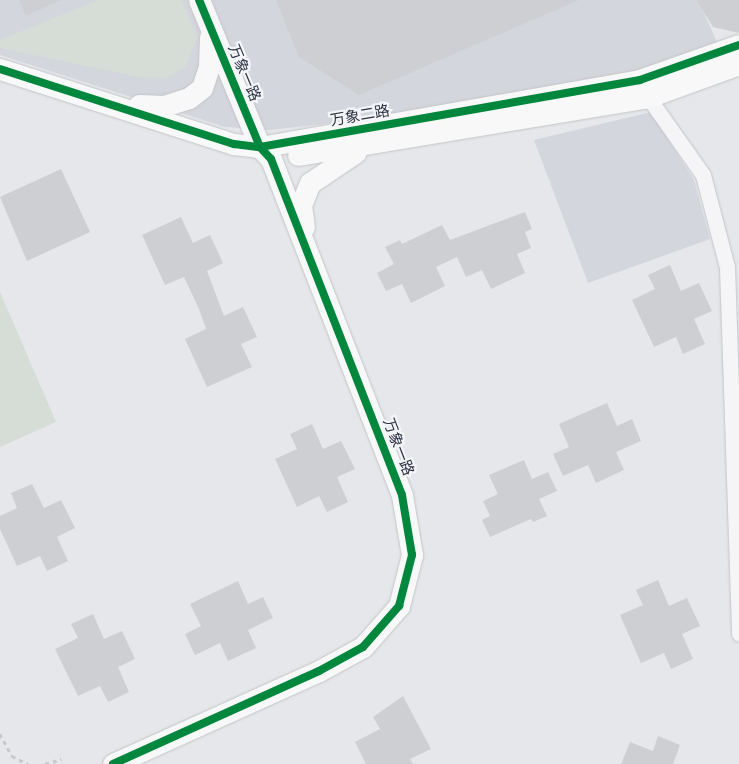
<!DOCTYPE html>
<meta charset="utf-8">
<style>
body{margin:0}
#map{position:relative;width:739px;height:764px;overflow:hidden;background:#e5e7ea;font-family:Roboto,"Noto Sans SC",sans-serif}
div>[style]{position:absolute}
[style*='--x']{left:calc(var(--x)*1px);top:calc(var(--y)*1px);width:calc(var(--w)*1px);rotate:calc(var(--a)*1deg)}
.built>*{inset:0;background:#d4d6dd}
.green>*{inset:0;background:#d5ddd6}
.building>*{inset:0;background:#cecfd2}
.path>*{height:2.5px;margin-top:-1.25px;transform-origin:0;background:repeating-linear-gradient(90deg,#c6c8cc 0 4px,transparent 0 8px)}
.roads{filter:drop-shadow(0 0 1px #c3c5c8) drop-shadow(0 0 1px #c3c5c8)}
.street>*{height:15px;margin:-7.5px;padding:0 7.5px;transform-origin:7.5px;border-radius:7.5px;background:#f5f5f7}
.secondary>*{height:21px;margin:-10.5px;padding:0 10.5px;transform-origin:10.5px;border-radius:10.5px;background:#f8f8f8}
.cycleway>*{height:8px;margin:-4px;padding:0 4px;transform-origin:4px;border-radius:4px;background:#00873e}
span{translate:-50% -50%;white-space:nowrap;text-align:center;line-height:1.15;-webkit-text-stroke:4.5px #f4f5f8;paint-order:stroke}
.street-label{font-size:15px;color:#2d3243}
</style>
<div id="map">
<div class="built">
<div style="clip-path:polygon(0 0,698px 0,717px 42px,639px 70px,376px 118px,270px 130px,225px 127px,0 55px)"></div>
<div style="clip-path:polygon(651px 112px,694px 180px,710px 239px,588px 283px,534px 140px)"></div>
</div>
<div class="green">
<div style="clip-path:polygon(99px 0,182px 0,197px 38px,186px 66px,166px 78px,139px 77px,0 48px,0 40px)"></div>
<div style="clip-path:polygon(0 292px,56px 422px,0 447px)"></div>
</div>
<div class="building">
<div style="clip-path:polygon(19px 0,61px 0,26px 16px)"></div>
<div style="clip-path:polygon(276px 0,579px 0,359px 95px,299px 57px)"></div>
<div style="clip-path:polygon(696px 0,739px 0,739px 33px,713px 27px)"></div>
<div style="clip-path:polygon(61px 169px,90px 232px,27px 261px,0 197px)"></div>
<div style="clip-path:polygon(525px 212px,532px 229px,525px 232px,531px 248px,517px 254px,525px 273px,491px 289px,482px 270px,466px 277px,457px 257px,436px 267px,445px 286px,411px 303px,402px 284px,386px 291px,377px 273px,394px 264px,385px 247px,400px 240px,402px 244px,442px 225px,450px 240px)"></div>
<div style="clip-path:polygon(181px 217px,193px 243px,210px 235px,223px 263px,207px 271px,224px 316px,243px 307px,257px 337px,241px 344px,252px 367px,207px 387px,185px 339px,206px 329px,199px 309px,184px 277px,165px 285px,142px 235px)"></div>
<div style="clip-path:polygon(670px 265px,681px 291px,699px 283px,712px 311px,694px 319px,705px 344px,683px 354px,676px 337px,654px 347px,632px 300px,655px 289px,648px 275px)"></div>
<div style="clip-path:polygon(607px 403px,617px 426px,632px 419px,641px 441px,616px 452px,624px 470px,596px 483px,588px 465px,563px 476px,553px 454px,569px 447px,559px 424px)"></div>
<div style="clip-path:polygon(312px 424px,323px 449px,341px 441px,355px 469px,337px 477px,348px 502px,327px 512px,319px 496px,297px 507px,275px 459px,297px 449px,290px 434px)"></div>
<div style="clip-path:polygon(524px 460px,532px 479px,548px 472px,557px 491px,539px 499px,547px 516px,533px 522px,531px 519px,490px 537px,482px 520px,490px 516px,483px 501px,498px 494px,489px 475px)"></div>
<div style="clip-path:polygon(32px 484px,44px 508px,61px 500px,75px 528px,57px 537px,68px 561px,47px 571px,40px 556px,17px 566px,0 529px,0 516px,17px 508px,11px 493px)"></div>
<div style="clip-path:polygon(658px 580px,669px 606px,687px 598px,700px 626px,682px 634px,693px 659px,671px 669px,664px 653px,641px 663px,620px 615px,643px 605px,636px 590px)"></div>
<div style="clip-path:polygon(238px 581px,248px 604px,263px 597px,273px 618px,248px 630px,256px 648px,228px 661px,220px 643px,195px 655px,185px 634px,201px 626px,190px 604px)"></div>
<div style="clip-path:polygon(93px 614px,104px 639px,122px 631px,135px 659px,118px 667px,129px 692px,108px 702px,100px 686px,78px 696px,55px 649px,78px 638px,71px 624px)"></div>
<div style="clip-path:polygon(403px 696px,431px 749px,410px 759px,413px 764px,366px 764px,355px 742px,380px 729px,373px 717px)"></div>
<div style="clip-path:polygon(658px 736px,680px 745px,673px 764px,621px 764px,630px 742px,653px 751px)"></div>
</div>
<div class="path">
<div style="--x:0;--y:734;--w:25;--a:61"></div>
<div style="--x:12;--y:756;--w:18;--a:27"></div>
<div style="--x:45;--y:764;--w:17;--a:-17"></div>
</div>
<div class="roads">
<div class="street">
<div style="--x:648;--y:97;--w:95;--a:54.8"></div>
<div style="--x:703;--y:175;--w:95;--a:75.4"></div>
<div style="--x:727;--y:267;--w:367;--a:88.1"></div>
</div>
<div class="secondary">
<div style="--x:0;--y:69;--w:246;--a:17.8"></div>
<div style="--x:234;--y:144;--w:26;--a:7"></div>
<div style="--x:260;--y:147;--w:386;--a:-10"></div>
<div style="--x:640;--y:80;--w:105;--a:-19.5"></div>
<div style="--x:139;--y:105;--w:25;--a:2"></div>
<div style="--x:164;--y:106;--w:26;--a:-18"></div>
<div style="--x:189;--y:98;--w:16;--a:-38"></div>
<div style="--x:202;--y:88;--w:23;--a:-72"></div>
<div style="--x:209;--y:66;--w:29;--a:-88"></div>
<div style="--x:298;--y:155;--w:355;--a:-9.4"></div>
<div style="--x:648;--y:97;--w:97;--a:-19.9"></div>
<div style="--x:304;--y:227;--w:22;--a:-98"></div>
<div style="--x:301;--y:205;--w:24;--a:-68"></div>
<div style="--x:310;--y:183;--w:55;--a:-34"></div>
<div style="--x:113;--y:764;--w:226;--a:-24.3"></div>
<div style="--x:319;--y:671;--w:50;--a:-28.6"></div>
<div style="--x:363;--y:647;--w:55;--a:-48.7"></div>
<div style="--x:399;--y:606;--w:53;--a:-75.7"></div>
<div style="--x:412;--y:555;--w:61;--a:-99.5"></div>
<div style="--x:402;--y:495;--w:361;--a:-111.3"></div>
<div style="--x:271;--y:159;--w:16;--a:-133"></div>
<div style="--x:260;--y:147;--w:159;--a:-112.5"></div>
</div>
</div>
<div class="cycleway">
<div style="--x:0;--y:69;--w:246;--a:17.8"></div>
<div style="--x:234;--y:144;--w:26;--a:7"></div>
<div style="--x:260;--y:147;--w:386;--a:-10"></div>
<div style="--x:640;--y:80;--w:105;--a:-19.5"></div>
<div style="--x:113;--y:764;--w:226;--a:-24.3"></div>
<div style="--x:319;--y:671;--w:50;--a:-28.6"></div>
<div style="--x:363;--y:647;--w:55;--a:-48.7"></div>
<div style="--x:399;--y:606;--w:53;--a:-75.7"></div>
<div style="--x:412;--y:555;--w:61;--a:-99.5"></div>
<div style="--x:402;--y:495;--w:361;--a:-111.3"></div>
<div style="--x:271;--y:159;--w:16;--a:-133"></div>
<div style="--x:260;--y:147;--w:159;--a:-112.5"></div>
</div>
<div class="street-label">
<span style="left:244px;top:73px;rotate:67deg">万象一路</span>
<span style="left:360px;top:116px;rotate:-10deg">万象二路</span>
<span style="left:398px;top:447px;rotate:69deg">万象一路</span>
</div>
</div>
